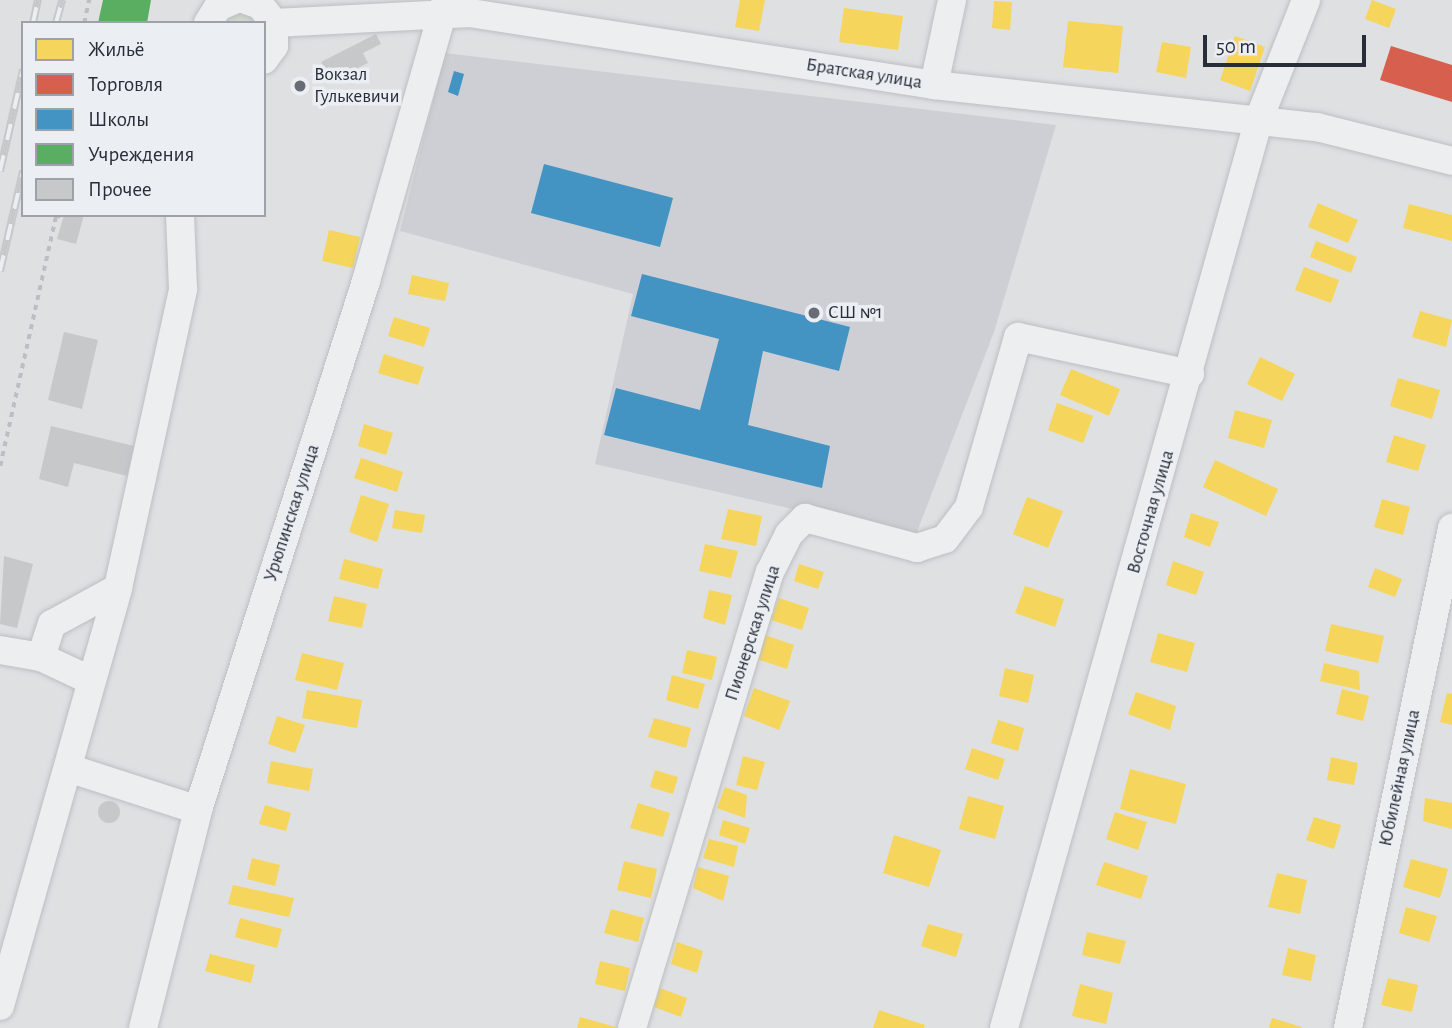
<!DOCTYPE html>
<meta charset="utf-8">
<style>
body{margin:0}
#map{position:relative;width:1452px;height:1028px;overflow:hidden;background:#dee0e2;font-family:"Alegreya Sans",sans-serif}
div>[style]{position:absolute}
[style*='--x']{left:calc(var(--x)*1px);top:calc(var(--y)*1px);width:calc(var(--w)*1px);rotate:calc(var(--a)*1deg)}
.built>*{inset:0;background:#cdcfd5}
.green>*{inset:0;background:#cfd6ce}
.homes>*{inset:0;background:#f6d55c}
.shops>*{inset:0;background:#d6604d}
.schools>*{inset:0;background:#4393c3}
.public>*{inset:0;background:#5aae61}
.building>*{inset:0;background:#c6c8ca}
.round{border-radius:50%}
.path>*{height:3.5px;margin-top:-1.75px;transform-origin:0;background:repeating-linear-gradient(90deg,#bcbec1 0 5px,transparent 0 10px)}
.roads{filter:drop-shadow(0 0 2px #bcbec0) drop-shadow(0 0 2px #bcbec0)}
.minor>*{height:28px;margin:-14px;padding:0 14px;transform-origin:14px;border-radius:14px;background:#edeeef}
.rail>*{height:8px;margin-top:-4px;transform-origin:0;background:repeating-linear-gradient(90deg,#ebeef2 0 16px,#c7c8ca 0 32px);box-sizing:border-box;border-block:2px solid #c7c8ca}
.dots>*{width:19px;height:19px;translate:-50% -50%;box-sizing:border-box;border:4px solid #ebeef2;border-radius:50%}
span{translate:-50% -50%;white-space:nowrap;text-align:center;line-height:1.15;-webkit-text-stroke:7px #ebeef2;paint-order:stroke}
.street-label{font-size:19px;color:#282e39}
.poi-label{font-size:19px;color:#282e39}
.left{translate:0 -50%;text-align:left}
.legend{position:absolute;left:21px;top:21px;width:245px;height:196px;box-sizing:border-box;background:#ebeef2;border:2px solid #9da1a8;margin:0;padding:9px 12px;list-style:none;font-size:21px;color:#282e39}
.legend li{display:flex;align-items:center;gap:14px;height:35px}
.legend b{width:35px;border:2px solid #9da1a8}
.scale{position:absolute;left:1203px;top:35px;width:163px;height:32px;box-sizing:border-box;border:4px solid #282e39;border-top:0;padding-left:9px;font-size:21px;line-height:24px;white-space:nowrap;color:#282e39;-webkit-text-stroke:5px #ebeef2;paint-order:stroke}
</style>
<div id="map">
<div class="built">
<div style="clip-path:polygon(445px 53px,1056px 125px,994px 332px,915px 537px,595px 464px,633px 294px,400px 231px)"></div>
</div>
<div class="green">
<div style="clip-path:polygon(239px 12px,246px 12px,262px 23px,223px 23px)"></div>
</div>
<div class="homes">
<div style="clip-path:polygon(740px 0,765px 0,759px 31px,735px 27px)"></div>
<div style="clip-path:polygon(1372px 0,1396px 9px,1389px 28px,1365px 19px)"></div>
<div style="clip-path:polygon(994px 1px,1012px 2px,1010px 30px,992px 28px)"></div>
<div style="clip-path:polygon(844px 8px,903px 16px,898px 50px,839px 42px)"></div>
<div style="clip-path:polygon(1068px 21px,1123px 26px,1118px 73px,1063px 67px)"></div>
<div style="clip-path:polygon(1235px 36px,1265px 47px,1250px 91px,1220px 80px)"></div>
<div style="clip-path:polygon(1162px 42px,1191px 47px,1186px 78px,1156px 72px)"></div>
<div style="clip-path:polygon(1318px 203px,1358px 220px,1348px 243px,1308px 227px)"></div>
<div style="clip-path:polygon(1409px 204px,1452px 215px,1452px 241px,1403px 228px)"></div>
<div style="clip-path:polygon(329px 230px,360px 237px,353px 268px,322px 261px)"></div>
<div style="clip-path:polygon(1316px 241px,1357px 257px,1351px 273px,1310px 257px)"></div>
<div style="clip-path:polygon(1304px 267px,1339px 280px,1331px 303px,1295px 290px)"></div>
<div style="clip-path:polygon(412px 275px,449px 283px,445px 301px,408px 294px)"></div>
<div style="clip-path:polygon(1420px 311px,1452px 320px,1446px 347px,1412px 337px)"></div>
<div style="clip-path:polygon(394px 317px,430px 328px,424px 347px,388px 336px)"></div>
<div style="clip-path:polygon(384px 354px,424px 367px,418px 385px,378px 373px)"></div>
<div style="clip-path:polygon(1260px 357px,1295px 374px,1282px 401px,1247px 384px)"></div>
<div style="clip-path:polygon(1071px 369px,1120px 389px,1109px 416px,1060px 395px)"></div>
<div style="clip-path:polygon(1398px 378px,1440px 390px,1432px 419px,1390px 406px)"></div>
<div style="clip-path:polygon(1057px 403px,1093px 416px,1083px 443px,1048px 430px)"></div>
<div style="clip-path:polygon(1235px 410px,1272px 420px,1264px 448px,1228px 438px)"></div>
<div style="clip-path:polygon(364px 424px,393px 433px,386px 455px,358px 446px)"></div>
<div style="clip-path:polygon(1394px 435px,1426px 445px,1418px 471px,1386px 462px)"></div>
<div style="clip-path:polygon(361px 458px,403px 472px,397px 492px,354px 478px)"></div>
<div style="clip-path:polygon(1215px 460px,1278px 489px,1266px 516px,1203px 487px)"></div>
<div style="clip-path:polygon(361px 495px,389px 504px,377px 542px,349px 532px)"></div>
<div style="clip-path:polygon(1027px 497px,1063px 511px,1048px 548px,1013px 534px)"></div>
<div style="clip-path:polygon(1382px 499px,1410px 507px,1403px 535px,1374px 527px)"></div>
<div style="clip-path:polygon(728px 509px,762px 516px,756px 546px,721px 539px)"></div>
<div style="clip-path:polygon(395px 510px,425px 515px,422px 533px,392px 528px)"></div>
<div style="clip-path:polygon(1191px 513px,1219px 522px,1210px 547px,1184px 537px)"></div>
<div style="clip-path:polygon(705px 544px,738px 551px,731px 578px,699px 571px)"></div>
<div style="clip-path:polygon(344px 559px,383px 569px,378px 589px,339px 579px)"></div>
<div style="clip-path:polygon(1173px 561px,1204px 572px,1196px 595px,1166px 585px)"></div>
<div style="clip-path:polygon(799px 564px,824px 572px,818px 589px,794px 581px)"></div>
<div style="clip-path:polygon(1375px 568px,1402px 579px,1395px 597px,1368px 587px)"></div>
<div style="clip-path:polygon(1025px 586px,1064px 599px,1055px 627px,1015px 613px)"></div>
<div style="clip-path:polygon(709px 590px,732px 595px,725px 625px,703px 618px)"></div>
<div style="clip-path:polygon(334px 596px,367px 604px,362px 628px,328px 621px)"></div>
<div style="clip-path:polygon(779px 598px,809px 608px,802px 630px,771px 620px)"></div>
<div style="clip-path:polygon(1331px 624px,1384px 636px,1378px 663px,1325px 651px)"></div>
<div style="clip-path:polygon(1158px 633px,1195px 643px,1187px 672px,1150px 662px)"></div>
<div style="clip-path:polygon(762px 634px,794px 645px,787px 669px,754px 658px)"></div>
<div style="clip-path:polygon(687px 650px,717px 657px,712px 680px,682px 673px)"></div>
<div style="clip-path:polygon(302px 653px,344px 663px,337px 690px,295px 680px)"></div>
<div style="clip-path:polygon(1324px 663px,1359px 671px,1360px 690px,1320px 681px)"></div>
<div style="clip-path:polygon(1005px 668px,1034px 675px,1028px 703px,999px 696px)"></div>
<div style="clip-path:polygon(672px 675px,705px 684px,698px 709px,666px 700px)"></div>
<div style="clip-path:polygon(754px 688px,790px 701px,779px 730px,744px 716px)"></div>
<div style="clip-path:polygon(1342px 689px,1369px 696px,1363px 721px,1336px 714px)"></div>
<div style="clip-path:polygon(307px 690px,362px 700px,357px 728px,302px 718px)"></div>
<div style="clip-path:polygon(1136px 692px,1176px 706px,1170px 730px,1128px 714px)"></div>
<div style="clip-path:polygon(1447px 693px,1452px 694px,1452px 725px,1440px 722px)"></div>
<div style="clip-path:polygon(277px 716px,305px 725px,295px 753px,268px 744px)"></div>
<div style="clip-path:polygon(654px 718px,691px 728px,686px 748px,648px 737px)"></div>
<div style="clip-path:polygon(998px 720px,1024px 728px,1018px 751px,991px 743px)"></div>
<div style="clip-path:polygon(972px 748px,1005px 759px,998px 780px,965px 769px)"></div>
<div style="clip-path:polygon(743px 756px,765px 762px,757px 790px,736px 785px)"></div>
<div style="clip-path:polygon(1331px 757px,1358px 763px,1354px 785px,1327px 780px)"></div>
<div style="clip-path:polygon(271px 761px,313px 769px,309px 791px,267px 783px)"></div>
<div style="clip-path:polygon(1130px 769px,1186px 784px,1176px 824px,1120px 809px)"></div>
<div style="clip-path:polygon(655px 770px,678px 777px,673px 794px,650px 787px)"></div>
<div style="clip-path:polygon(725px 787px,747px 795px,745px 818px,717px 808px)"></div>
<div style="clip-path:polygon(968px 796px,1004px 806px,995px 839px,959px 829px)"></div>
<div style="clip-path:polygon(1425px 798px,1452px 803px,1452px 829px,1423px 821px)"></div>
<div style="clip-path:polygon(638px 803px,670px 813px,663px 837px,630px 828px)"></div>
<div style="clip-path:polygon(265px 805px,291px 813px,286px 831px,259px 824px)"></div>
<div style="clip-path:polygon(1115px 812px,1147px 822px,1138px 850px,1106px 839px)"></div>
<div style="clip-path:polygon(1314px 817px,1341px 825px,1334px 849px,1306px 840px)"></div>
<div style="clip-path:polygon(723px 820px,750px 828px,745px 844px,719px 835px)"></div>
<div style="clip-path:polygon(894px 835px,941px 850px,929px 887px,883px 873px)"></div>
<div style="clip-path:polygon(709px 839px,738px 846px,734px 867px,703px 858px)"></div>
<div style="clip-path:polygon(252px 858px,280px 865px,275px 886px,247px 879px)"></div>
<div style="clip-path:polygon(1411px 859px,1448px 869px,1440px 898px,1403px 887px)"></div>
<div style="clip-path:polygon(624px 861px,657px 869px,651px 898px,617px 890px)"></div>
<div style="clip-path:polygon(1104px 862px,1148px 876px,1141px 899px,1096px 885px)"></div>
<div style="clip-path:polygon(698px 867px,729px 876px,723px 901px,693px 888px)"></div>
<div style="clip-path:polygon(1277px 873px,1307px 880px,1300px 914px,1268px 907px)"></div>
<div style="clip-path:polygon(233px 885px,294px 898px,289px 917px,228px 904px)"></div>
<div style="clip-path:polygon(1406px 907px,1437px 916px,1429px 942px,1399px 933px)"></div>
<div style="clip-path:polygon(611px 909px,644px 918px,638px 942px,604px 933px)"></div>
<div style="clip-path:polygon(240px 918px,282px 929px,277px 948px,235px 937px)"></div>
<div style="clip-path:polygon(928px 924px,963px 934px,956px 957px,921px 946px)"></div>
<div style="clip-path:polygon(1087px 932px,1126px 941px,1120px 964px,1082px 955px)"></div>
<div style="clip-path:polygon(677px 942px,703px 951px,697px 973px,671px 964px)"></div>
<div style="clip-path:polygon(1288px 948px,1316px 955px,1311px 981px,1282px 975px)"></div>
<div style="clip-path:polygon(210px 954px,255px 965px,251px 983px,205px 971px)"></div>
<div style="clip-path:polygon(600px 961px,630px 968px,625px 991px,595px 984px)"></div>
<div style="clip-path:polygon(1388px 978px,1418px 985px,1412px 1012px,1381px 1005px)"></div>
<div style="clip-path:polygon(1080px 984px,1113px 993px,1106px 1024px,1072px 1016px)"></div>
<div style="clip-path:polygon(660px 988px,687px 998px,681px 1017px,654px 1007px)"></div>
<div style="clip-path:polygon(879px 1010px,925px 1025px,924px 1028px,873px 1028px)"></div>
<div style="clip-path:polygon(580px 1017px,616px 1027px,616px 1028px,577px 1028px)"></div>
<div style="clip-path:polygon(1272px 1018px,1302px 1027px,1302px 1028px,1269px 1028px)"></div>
</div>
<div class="shops">
<div style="clip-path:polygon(1391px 46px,1452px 65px,1452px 102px,1380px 80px)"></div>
</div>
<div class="schools">
<div style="clip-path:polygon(454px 71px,464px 74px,458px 96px,448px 92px)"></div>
<div style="clip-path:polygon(544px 164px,673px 198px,660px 247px,531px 213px)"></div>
<div style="clip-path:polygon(642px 274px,850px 327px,839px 371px,763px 351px,748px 425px,830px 446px,822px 488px,604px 435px,616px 388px,700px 410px,719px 339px,631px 316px)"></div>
</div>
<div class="public">
<div style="clip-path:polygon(103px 0,151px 0,147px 23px,98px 23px)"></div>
</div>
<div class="building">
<div style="clip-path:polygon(376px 34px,381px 44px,363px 53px,368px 63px,331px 81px,321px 62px)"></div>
<div style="clip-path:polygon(64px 215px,84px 215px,76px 244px,57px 239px)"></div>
<div style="clip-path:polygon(64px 332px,98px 340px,82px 409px,48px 400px)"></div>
<div style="clip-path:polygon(51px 426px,134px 446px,127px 476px,74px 463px,68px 487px,39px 479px)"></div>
<div style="clip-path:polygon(4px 556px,33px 564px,17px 628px,0 624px)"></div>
<div class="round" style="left:98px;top:801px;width:22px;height:22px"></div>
</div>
<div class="path">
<div style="--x:84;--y:23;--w:24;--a:-78"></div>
<div style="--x:56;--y:215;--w:9;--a:21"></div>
<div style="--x:0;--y:466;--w:257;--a:-77.4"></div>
</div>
<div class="roads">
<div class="minor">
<div style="--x:246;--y:0;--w:15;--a:20"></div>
<div style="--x:260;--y:5;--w:23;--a:52"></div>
<div style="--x:274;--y:23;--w:23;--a:90"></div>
<div style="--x:274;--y:46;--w:17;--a:126"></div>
<div style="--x:208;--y:23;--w:19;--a:-58"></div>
<div style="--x:218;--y:7;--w:17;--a:-24"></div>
<div style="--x:274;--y:23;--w:196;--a:-2.9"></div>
<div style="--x:470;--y:13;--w:470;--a:8.8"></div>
<div style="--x:934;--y:85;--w:385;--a:6.3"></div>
<div style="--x:1317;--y:127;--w:139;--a:14.1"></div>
<div style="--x:934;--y:85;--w:87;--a:-78"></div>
<div style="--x:0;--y:650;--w:42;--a:9.7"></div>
<div style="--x:90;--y:680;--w:54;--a:-154.9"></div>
<div style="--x:41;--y:657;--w:35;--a:-72"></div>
<div style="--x:52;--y:624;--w:75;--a:-28.6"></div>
<div style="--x:71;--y:769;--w:133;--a:17.9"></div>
<div style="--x:0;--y:1006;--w:434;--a:-74.2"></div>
<div style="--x:118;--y:588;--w:306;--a:-77.7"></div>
<div style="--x:183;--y:289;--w:74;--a:-92.3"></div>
<div style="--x:143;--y:1028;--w:225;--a:-75.8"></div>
<div style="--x:198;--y:810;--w:555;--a:-72.38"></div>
<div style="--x:366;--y:281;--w:292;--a:-74.1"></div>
<div style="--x:632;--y:1028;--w:476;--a:-73.2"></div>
<div style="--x:770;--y:572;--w:42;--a:-63.4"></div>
<div style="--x:789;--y:534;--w:23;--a:-45"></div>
<div style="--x:805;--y:518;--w:116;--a:15"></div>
<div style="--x:917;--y:548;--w:29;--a:-18"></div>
<div style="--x:945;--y:539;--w:40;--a:-53"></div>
<div style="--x:969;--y:507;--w:177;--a:-73.9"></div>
<div style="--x:1018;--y:337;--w:176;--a:12.1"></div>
<div style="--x:1004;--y:1028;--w:944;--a:-74.33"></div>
<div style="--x:1259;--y:119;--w:128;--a:-68.4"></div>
<div style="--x:1348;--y:1028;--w:511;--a:-78.25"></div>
</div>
</div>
<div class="rail">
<div style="--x:33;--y:23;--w:24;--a:-78"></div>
<div style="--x:56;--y:23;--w:24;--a:-75"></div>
<div style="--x:0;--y:171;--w:104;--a:-77.2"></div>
<div style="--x:0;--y:271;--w:103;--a:-77"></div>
</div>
<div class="dots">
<div style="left:300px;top:86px;background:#686c74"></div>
<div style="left:814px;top:313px;background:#686c74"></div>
</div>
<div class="street-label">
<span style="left:864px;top:74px;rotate:9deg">Братская улица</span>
<span style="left:1151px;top:512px;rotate:-74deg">Восточная улица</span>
<span style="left:292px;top:513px;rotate:-72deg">Урюпинская улица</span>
<span style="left:753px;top:633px;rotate:-72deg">Пионерская улица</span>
<span style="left:1400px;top:778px;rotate:-78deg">Юбилейная улица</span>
</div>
<div class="poi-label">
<span class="left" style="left:314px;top:86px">Вокзал<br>Гулькевичи</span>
<span class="left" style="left:828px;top:313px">СШ №1</span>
</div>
<ul class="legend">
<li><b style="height:19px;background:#f6d55c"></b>Жильё</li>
<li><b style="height:19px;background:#d6604d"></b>Торговля</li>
<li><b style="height:19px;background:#4393c3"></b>Школы</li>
<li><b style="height:19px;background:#5aae61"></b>Учреждения</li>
<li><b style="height:19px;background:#c6c8ca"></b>Прочее</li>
</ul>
<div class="scale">50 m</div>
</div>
